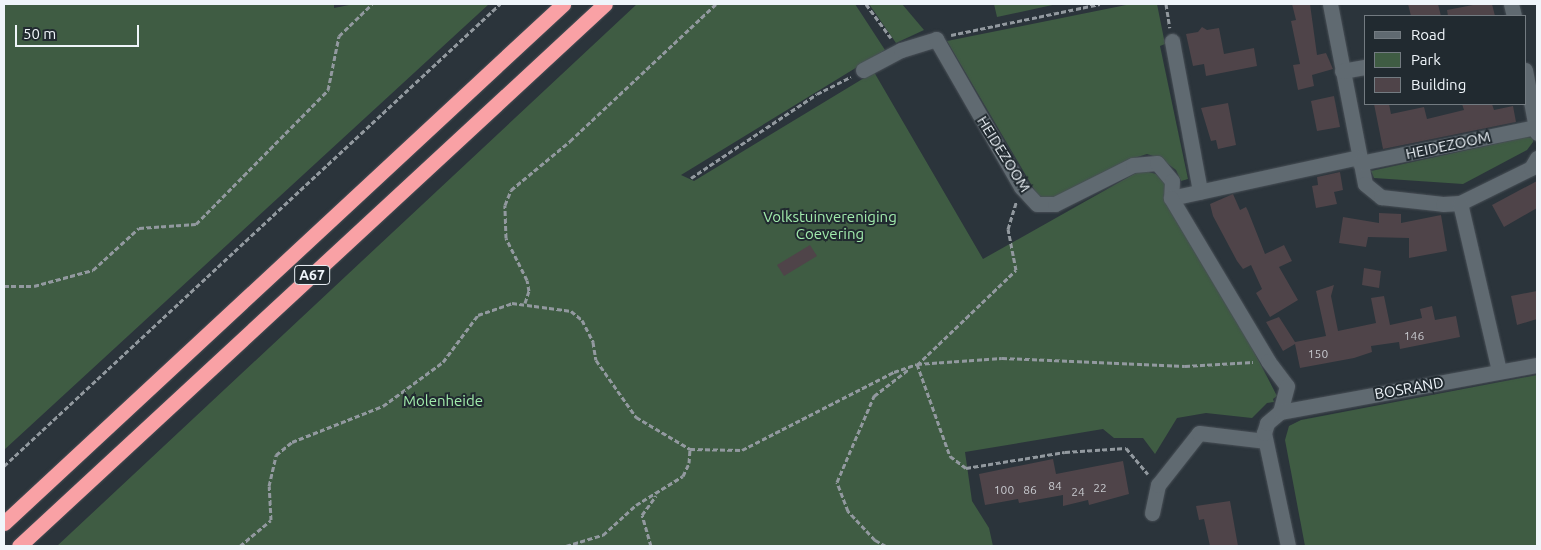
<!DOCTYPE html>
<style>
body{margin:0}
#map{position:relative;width:1541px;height:550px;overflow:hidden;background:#2b343b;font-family:Ubuntu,sans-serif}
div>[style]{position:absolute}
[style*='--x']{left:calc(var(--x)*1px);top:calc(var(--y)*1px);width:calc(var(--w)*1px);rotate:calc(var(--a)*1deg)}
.green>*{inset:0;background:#3f5c43}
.building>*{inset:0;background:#4f4449}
.path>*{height:3px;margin-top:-1.5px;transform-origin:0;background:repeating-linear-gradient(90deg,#92999f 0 5px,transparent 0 7.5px)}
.roads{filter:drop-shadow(0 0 1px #484f56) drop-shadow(0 0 1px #484f56)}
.minor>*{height:15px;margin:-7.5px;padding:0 7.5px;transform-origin:7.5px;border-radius:7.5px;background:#606a71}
.highway>*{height:15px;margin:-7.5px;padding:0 7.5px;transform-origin:7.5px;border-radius:7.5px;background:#f9a1a5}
span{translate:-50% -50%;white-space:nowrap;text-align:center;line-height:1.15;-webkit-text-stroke:4px #212a30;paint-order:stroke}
.number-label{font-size:12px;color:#c7c9ce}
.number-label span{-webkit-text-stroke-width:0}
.shield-label span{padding:1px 4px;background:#212a30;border:1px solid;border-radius:4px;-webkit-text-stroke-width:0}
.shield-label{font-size:14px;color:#eff5fa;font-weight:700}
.street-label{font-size:15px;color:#eff5fa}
.park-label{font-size:15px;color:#a1ebac}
.frame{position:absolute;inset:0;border:5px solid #eff5fa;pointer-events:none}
.legend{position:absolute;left:1364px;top:15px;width:162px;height:90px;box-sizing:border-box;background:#212a30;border:1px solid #737b81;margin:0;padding:6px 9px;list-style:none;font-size:15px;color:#eff5fa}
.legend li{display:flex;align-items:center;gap:10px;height:25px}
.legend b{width:25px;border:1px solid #737b81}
.scale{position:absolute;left:15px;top:25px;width:124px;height:22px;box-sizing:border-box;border:2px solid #eff5fa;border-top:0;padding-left:6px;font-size:15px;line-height:18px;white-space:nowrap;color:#eff5fa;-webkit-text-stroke:4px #212a30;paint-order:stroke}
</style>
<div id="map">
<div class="green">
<div style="clip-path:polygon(4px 4px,334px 4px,334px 8px,354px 4px,489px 4px,4px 450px)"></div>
<div style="clip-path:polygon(637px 4px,855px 4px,885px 50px,681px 175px,694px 181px,874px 72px,983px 259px,1141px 170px,1156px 174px,1169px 188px,1277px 396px,1273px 399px,1274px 402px,1267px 403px,1252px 418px,1206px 413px,1177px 418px,1155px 454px,1143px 438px,1114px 438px,1103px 429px,965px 452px,972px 501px,989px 528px,993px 546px,57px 546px)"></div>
<div style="clip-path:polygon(869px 4px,902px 4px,924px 30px,896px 43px)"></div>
<div style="clip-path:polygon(994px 4px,1057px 4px,997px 17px)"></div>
<div style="clip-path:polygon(1131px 4px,1157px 4px,1165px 44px,1160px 46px,1188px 179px,1181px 181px,1176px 170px,1160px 158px,1147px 154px,1131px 159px,1057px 201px,1038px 196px,947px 41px)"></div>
<div style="clip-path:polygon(1527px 137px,1533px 138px,1533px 142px,1527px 150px,1463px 184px,1374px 178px,1371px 171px)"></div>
<div style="clip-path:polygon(1537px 375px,1537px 546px,1305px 546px,1285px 440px,1289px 426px,1301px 420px)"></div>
</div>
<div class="building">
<div style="clip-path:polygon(1292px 4px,1310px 4px,1317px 55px,1326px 53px,1333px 69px,1312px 75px,1314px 86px,1298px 90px,1293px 65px,1300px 64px,1291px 21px,1296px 20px)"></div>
<div style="clip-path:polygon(1408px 4px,1438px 4px,1441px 16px,1411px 16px)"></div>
<div style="clip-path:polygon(1478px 4px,1492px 4px,1495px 16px,1448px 16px,1447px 10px)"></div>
<div style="clip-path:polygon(1202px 27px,1207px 30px,1219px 28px,1224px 54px,1254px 48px,1257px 66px,1206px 76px,1204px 64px,1193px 66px,1186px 34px,1198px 32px)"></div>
<div style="clip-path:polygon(1334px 96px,1340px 127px,1317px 131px,1311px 101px)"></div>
<div style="clip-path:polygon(1228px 103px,1236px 145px,1218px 149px,1216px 140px,1211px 141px,1201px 108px)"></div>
<div style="clip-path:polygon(1374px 104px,1389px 104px,1391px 114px,1424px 107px,1427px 119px,1464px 110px,1462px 104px,1492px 104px,1494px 110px,1513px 106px,1516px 122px,1383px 149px)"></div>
<div style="clip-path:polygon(1340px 172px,1343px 190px,1334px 192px,1337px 204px,1316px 208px,1312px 186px,1318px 185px,1317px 177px)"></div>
<div style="clip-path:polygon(1537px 181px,1537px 208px,1504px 227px,1492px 205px)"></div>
<div style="clip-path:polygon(1233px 194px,1240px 210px,1246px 207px,1248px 211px,1265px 254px,1284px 245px,1292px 261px,1279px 267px,1298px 300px,1270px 317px,1256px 293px,1262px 289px,1251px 265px,1243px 269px,1237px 261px,1213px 216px,1210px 204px)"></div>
<div style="clip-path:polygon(1379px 213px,1401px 214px,1401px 223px,1441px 215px,1447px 251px,1409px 258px,1409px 238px,1368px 237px,1366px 247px,1339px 243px,1343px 217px,1379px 223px)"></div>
<div style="clip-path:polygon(810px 245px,817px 256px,784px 276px,777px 265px)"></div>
<div style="clip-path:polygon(1364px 268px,1381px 271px,1379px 288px,1362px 285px)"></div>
<div style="clip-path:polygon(1334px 285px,1331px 296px,1338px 331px,1376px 323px,1371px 298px,1384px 296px,1390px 325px,1422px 318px,1420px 309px,1432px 306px,1435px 320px,1456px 316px,1460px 337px,1400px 349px,1399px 342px,1371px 346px,1372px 352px,1354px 358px,1300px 368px,1295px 344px,1283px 351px,1266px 322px,1279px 317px,1295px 342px,1326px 336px,1316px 291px)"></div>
<div style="clip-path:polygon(1537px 291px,1537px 319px,1517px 325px,1511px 296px)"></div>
<div style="clip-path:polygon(1053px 459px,1056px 474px,1123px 461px,1129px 494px,1089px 505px,1088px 500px,1063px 506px,1063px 495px,1019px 503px,1018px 499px,985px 505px,979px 474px)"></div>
<div style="clip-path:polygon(1230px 501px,1238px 546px,1210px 546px,1204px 519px,1199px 520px,1196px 506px)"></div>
</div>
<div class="path">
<div style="--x:866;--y:4;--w:42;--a:53.7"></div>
<div style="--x:1166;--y:4;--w:24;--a:81"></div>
<div style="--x:951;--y:35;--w:152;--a:-11.8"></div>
<div style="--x:691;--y:178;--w:151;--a:-33.7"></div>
<div style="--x:817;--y:94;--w:38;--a:-27"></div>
<div style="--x:4;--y:286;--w:30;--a:0"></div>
<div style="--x:34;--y:286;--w:61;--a:-15.2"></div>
<div style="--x:93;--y:270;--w:62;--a:-42.4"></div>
<div style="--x:139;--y:228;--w:57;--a:-4"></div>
<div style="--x:196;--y:224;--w:188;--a:-45.4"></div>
<div style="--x:328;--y:90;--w:55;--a:-78.5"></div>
<div style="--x:339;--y:36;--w:46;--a:-44.1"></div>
<div style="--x:525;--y:303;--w:13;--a:-72"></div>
<div style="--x:529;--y:291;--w:11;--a:-100"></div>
<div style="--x:527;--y:280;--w:47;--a:-116.6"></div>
<div style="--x:506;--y:238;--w:33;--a:-92"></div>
<div style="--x:505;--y:205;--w:16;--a:-68"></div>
<div style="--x:511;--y:190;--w:77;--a:-39.7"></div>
<div style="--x:570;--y:141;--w:200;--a:-43.2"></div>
<div style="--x:917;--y:364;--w:98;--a:70.3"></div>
<div style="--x:950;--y:456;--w:20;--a:37"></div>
<div style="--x:966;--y:468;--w:100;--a:-9.2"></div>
<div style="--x:1065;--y:452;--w:61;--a:-3.8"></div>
<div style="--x:1126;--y:448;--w:34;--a:50"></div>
<div style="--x:917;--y:365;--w:137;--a:-43.8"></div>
<div style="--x:1016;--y:270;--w:42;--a:-101"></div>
<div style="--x:1008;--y:229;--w:28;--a:-73"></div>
<div style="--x:4;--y:466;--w:678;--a:-42.97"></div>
<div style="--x:240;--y:546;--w:40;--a:-40"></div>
<div style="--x:271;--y:520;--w:34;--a:-93"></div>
<div style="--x:269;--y:486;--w:32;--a:-77"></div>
<div style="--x:276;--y:455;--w:21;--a:-39"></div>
<div style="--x:292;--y:442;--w:98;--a:-21.6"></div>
<div style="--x:383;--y:406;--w:74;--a:-36.3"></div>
<div style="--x:443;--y:362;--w:59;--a:-53.3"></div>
<div style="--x:478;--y:315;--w:36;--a:-19"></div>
<div style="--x:512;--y:303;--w:60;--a:7.7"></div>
<div style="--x:571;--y:311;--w:14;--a:39"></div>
<div style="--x:582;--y:320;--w:25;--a:63"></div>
<div style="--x:593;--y:342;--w:18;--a:81"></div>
<div style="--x:596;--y:360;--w:70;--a:54.9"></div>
<div style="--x:636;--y:417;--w:63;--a:30.7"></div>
<div style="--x:690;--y:449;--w:52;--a:1.1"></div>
<div style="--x:742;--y:450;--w:171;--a:-27.2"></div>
<div style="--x:894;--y:372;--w:24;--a:-19"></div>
<div style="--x:917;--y:364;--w:85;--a:-4"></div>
<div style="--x:1002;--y:358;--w:183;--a:2.5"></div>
<div style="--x:1185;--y:366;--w:68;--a:-3.4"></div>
<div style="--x:566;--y:546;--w:39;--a:-17"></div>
<div style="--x:603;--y:535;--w:45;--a:-42.3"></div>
<div style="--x:636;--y:505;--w:55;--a:-31.7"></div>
<div style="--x:683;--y:476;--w:14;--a:-65"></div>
<div style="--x:689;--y:463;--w:14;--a:-86"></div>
<div style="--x:651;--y:546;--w:32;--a:-106"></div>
<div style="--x:642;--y:515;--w:24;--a:-54"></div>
<div style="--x:886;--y:546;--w:13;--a:-151"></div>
<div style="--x:875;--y:540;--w:40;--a:-133"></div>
<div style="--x:848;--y:511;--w:31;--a:-111"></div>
<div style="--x:837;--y:482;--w:94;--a:-66.7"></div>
<div style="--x:874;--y:396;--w:44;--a:-37.6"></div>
</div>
<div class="roads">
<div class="minor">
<div style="--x:1330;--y:4;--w:183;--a:79"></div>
<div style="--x:1365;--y:184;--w:21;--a:39"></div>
<div style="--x:1381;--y:197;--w:62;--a:6.4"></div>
<div style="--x:1443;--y:204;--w:17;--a:-3"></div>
<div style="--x:1460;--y:203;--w:79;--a:-26.2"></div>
<div style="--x:1531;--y:168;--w:12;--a:-59"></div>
<div style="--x:1511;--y:4;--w:12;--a:76"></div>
<div style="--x:1172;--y:41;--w:153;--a:79.4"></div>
<div style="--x:863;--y:70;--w:43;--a:-27.8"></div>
<div style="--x:901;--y:50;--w:37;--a:-17"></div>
<div style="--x:936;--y:39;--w:171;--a:60.1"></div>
<div style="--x:1021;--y:187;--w:23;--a:47"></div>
<div style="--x:1037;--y:204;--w:18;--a:0"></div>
<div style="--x:1055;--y:204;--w:87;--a:-26.6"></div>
<div style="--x:1133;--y:165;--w:24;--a:-5"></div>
<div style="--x:1157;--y:163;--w:23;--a:50"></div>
<div style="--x:1172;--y:181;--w:17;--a:93"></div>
<div style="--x:1171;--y:198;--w:192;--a:-12.3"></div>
<div style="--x:1525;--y:70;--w:64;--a:79.2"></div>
<div style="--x:1342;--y:71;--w:23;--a:-10"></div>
<div style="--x:1360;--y:163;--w:180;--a:-11.6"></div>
<div style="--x:1171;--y:198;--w:190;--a:59.2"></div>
<div style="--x:1268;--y:361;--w:31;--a:53"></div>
<div style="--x:1287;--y:386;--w:27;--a:105"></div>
<div style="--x:1460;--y:203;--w:172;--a:76.9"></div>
<div style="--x:1152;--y:513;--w:29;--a:-78"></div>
<div style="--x:1158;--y:485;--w:66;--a:-51.7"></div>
<div style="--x:1199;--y:433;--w:66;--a:6.9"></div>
<div style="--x:1288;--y:546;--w:116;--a:-102"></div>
<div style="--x:1264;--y:433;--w:10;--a:-73"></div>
<div style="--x:1267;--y:423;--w:17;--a:-40"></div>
<div style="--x:1280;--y:412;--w:261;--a:-10.4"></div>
</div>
<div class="highway">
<div style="--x:4;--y:523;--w:763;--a:-42.87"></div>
<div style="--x:19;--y:546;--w:798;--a:-42.77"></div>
</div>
</div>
<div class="number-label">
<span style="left:1414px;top:336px">146</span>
<span style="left:1318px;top:354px">150</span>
<span style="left:1055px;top:486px">84</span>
<span style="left:1100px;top:488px">22</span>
<span style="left:1004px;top:490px">100</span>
<span style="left:1030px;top:490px">86</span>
<span style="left:1078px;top:492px">24</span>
</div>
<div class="shield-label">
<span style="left:312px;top:275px">A67</span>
</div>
<div class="street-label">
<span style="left:1448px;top:145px;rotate:-12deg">HEIDEZOOM</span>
<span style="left:1004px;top:154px;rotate:58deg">HEIDEZOOM</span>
<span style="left:1409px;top:388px;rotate:-10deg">BOSRAND</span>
</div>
<div class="park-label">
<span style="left:830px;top:225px">Volkstuinvereniging<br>Coevering</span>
<span style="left:443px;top:401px">Molenheide</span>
</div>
<div class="frame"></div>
<ul class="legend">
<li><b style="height:6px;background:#606a71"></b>Road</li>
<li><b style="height:14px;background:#3f5c43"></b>Park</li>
<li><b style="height:14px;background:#4f4449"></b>Building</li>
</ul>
<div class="scale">50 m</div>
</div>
